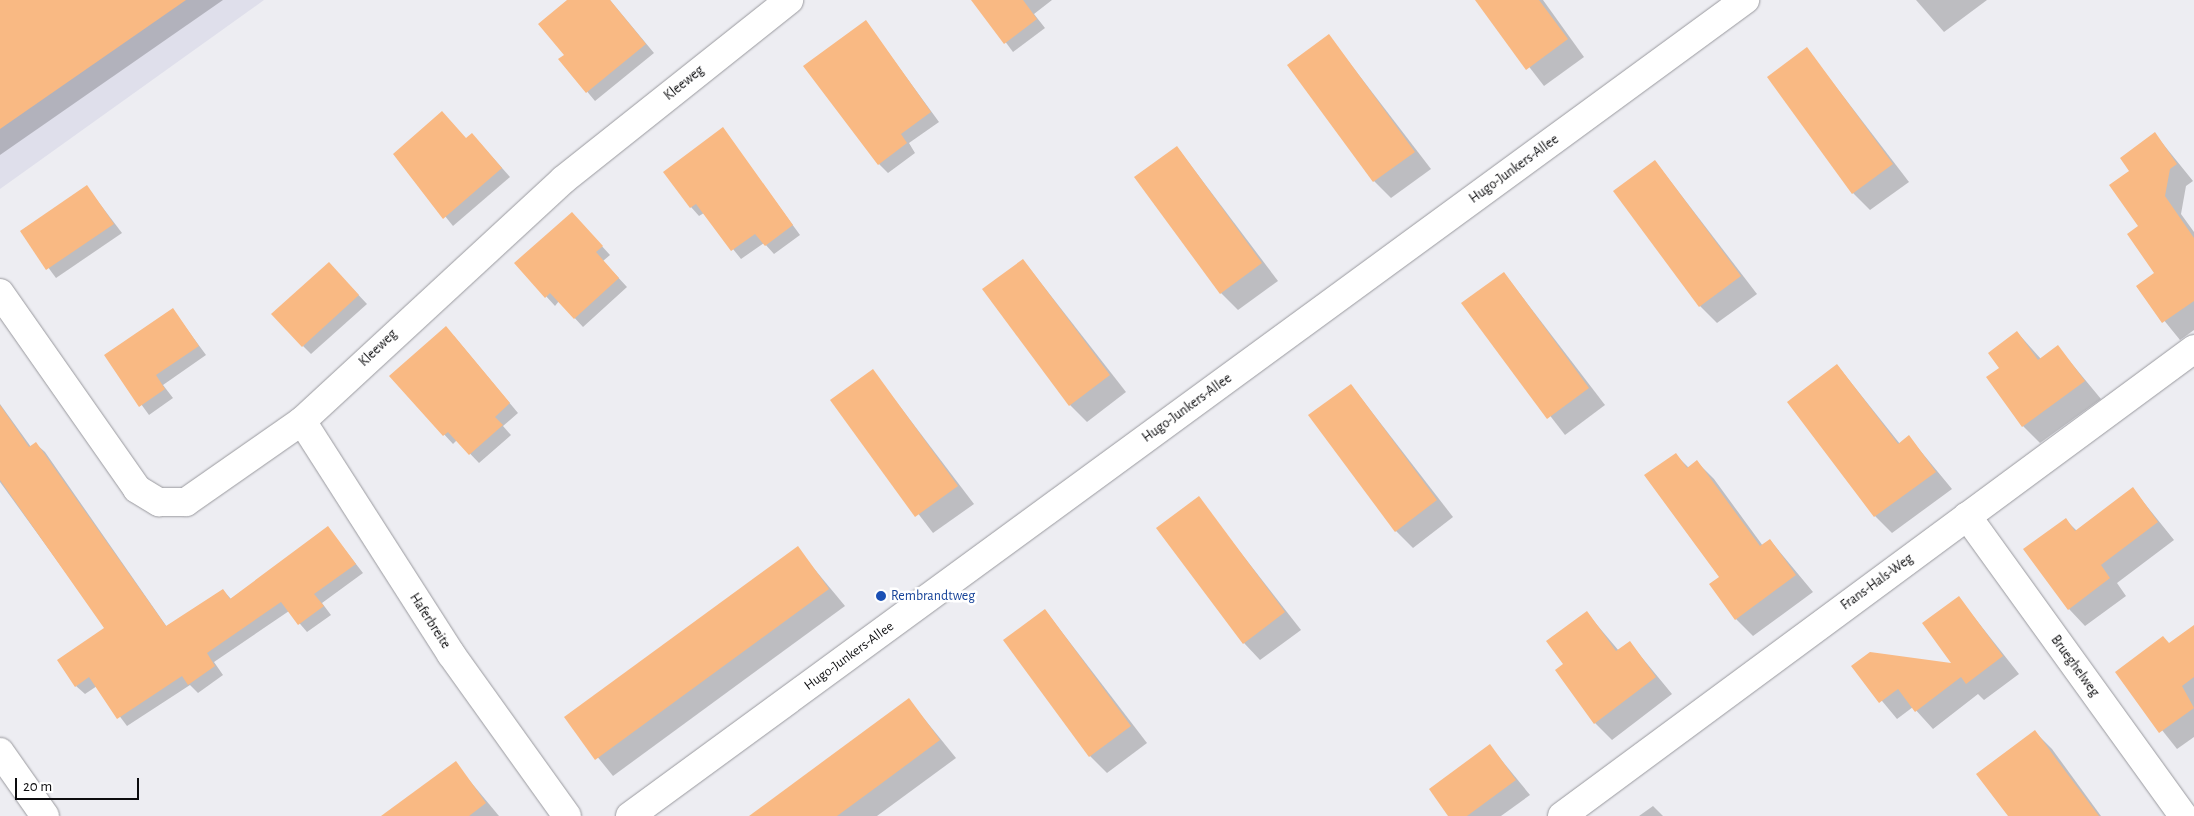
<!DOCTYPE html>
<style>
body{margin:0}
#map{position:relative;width:2194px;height:816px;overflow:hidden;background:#ededf2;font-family:"Alegreya Sans",sans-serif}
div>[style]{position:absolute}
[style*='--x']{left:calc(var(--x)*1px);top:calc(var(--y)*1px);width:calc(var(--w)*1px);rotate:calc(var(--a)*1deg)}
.built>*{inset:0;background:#dfdfeb}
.shadow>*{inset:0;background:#0003}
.building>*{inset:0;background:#f9b983}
.roads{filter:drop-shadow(0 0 1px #99999e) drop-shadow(0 0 1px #99999e)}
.minor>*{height:28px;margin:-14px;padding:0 14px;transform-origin:14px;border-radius:14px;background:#fff}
.dots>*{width:14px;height:14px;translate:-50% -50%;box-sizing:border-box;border:2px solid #fff;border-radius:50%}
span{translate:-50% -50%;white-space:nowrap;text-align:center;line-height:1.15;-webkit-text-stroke:5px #fff;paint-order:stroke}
.street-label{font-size:14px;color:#0c0c0e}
.transit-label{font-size:14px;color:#164399}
.left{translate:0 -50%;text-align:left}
.scale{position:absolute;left:15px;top:778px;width:124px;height:22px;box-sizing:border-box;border:2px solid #0c0c0e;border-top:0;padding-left:6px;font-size:15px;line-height:18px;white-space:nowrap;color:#0c0c0e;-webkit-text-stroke:4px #fff;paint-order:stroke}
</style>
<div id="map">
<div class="built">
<div style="clip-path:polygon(0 0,264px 0,0 189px)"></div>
</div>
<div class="shadow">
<div style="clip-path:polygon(0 0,223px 0,0 155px)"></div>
<div style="clip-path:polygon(569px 0,610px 0,654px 53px,595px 101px,560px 59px,565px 55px)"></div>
<div style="clip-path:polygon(974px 0,1052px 0,1034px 14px,1045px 28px,1013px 52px)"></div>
<div style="clip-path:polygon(1477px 0,1543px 0,1584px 57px,1544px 86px)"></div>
<div style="clip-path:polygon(1916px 0,1987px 0,1944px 32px)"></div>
<div style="clip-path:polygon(866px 22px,939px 122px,909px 143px,915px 153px,888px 173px,879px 164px)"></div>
<div style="clip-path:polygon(1329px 36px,1431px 169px,1391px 198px,1374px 181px)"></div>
<div style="clip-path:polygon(1807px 49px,1909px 182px,1870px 210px,1853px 193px)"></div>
<div style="clip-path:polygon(723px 129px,800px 235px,774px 254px,764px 243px,741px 259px,704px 213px,699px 216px,691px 207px)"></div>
<div style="clip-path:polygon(2155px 134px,2193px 181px,2186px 186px,2181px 214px,2194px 232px,2194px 330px,2180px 340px,2137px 287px,2156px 273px,2139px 226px,2131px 172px)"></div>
<div style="clip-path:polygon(466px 139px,480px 143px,510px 177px,453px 226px,395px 154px)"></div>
<div style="clip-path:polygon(1177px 147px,1278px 281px,1238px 310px,1221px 293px)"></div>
<div style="clip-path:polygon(1655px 161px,1757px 294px,1717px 323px,1700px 306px)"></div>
<div style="clip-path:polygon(87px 187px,122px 233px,56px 278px,21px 231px)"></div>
<div style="clip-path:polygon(580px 222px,610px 255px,603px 261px,627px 287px,583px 327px,559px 301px,555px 306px,516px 263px)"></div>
<div style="clip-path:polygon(1023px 260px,1126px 392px,1087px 422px,1070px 405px)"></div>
<div style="clip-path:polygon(337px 272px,367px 304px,311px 354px,303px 346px)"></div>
<div style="clip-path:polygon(1504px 273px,1605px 405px,1565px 435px,1463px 303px)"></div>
<div style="clip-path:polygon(173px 310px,206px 355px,163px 385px,173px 398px,149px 415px,106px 356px)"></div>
<div style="clip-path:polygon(2017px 332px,2041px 359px,2058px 347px,2101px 399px,2040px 443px,2023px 426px,2000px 368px)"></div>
<div style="clip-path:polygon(454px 336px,518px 413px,503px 426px,511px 435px,479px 463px,457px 440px,453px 444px,391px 377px)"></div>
<div style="clip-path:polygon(1837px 365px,1900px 444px,1909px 437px,1952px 489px,1892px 533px,1875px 516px)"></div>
<div style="clip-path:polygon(873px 371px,974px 504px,933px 533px,832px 401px)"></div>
<div style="clip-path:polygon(1351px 385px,1453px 517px,1413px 548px,1396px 531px)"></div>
<div style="clip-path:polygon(0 404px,31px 447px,36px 444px,45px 452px,167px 627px,223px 590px,231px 599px,328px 528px,363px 573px,322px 603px,331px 615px,307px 632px,289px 611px,214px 662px,223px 675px,198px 693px,190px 685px,127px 726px,97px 686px,85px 694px,76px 686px,106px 628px,0 482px)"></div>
<div style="clip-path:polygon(1675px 454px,1689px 468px,1697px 462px,1714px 479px,1763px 546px,1770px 540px,1813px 592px,1753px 636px,1736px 619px)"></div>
<div style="clip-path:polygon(2133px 489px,2174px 540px,2117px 583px,2126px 596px,2085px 626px,2069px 609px,2066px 520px,2077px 531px)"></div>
<div style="clip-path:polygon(1198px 498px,1301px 630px,1260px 660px,1244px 643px)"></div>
<div style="clip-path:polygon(797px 548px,845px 606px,613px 776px,566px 718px)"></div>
<div style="clip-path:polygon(1959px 598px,2019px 674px,1984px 700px,1978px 694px,1933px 729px,1913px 707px,1897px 719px,1853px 666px,1954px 665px)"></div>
<div style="clip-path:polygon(1045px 610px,1147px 743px,1107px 773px,1090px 756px)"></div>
<div style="clip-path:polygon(1587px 613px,1619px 651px,1630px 643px,1672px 694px,1612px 740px,1595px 723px,1565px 664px)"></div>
<div style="clip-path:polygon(2116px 672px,2194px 675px,2194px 737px,2177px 749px)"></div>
<div style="clip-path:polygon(909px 700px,956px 758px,877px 816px,752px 816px)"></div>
<div style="clip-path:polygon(2035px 732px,2052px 749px,2101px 816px,2010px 816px)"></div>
<div style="clip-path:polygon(1490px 746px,1530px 795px,1501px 816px,1450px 816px)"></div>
<div style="clip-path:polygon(455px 763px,499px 816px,384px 816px)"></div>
<div style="clip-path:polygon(1653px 806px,1663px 816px,1639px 816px)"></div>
</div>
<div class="building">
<div style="clip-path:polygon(0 0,186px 0,0 129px)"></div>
<div style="clip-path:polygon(567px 0,610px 0,646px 44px,586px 93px,558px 59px,564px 55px,538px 24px)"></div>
<div style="clip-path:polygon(971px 0,1023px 0,1037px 19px,1004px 44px)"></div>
<div style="clip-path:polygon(1475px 0,1539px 0,1568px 39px,1526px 70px)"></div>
<div style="clip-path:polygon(866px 20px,931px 112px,901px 134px,907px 143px,878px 165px,803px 66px)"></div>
<div style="clip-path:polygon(1329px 34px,1415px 152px,1373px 182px,1287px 65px)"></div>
<div style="clip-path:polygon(1807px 47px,1893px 164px,1852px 194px,1767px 77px)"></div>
<div style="clip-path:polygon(442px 111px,466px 138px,472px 133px,502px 168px,443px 219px,393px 154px)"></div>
<div style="clip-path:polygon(723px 127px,793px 225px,765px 246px,755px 234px,731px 251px,696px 204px,690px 208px,663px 172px)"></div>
<div style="clip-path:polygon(2155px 132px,2177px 164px,2170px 169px,2165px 196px,2194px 238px,2194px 301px,2162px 323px,2136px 286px,2154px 273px,2127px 234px,2138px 226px,2109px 185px,2129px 171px,2120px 158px)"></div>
<div style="clip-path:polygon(1177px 146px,1262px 263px,1220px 294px,1134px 177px)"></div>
<div style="clip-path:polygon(1655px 160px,1741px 276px,1699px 307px,1613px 191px)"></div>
<div style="clip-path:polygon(87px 185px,114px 224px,46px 270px,20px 231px)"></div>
<div style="clip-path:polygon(572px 212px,603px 246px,596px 252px,619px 278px,574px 319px,550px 293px,545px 298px,514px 263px)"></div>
<div style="clip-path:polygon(1023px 259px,1110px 375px,1069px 406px,982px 289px)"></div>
<div style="clip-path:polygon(329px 262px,359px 295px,302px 347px,271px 314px)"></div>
<div style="clip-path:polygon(1504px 272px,1589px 388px,1547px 419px,1461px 303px)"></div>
<div style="clip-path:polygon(173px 308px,199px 346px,156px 375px,165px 389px,139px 407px,104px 355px)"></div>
<div style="clip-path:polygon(446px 326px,510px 403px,495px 417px,503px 425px,469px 455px,448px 432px,443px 436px,389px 376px)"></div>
<div style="clip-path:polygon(2017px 331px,2038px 360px,2058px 345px,2085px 381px,2022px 427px,1986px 377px,1999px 368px,1988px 353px)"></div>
<div style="clip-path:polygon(1837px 364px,1898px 444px,1909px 435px,1936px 472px,1874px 517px,1787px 402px)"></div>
<div style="clip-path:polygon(873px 369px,958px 486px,915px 517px,830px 400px)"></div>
<div style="clip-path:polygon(1351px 384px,1437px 500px,1395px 532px,1308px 415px)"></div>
<div style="clip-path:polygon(0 405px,29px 447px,36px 442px,166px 626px,223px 589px,230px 599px,328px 526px,356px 564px,314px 594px,324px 606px,298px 625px,281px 602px,207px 653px,215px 666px,188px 685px,182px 676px,117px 719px,89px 677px,75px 687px,57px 660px,104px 628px,0 480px)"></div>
<div style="clip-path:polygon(1676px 453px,1687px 468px,1697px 460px,1760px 546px,1770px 539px,1796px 575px,1735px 620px,1709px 584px,1719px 577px,1644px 475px)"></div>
<div style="clip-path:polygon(2133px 487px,2158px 522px,2101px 565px,2110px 578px,2068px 610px,2023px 549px,2066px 518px,2075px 531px)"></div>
<div style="clip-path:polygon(1199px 496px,1285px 612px,1243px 644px,1156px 528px)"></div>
<div style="clip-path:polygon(798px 546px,829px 589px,595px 760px,564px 717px)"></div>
<div style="clip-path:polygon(1959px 596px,2003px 656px,1966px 684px,1961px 677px,1915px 712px,1898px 689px,1879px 703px,1851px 666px,1870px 652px,1951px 663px,1922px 623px)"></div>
<div style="clip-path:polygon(1045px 609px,1131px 726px,1089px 757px,1003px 640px)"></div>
<div style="clip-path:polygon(1587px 611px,1616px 651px,1630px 641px,1656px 677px,1594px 724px,1555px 670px,1563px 664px,1546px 641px)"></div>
<div style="clip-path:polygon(2194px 625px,2194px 677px,2182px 686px,2194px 708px,2159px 733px,2115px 672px,2163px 636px,2169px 643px)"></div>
<div style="clip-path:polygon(909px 698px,940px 740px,882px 783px,837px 816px,749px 816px)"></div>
<div style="clip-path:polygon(2035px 730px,2057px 760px,2099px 816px,2008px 816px,1976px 774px)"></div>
<div style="clip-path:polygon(1490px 744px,1516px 780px,1467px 816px,1448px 816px,1429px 789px)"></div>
<div style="clip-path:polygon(456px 761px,486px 803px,469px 816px,381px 816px)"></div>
</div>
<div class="roads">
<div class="minor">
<div style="--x:0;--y:293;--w:239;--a:55"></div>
<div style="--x:137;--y:489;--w:26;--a:31"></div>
<div style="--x:159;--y:502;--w:27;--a:0"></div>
<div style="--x:186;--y:502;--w:141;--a:-34.9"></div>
<div style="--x:302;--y:421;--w:355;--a:-42.7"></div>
<div style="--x:563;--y:180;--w:289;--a:-38.5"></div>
<div style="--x:302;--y:421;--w:277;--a:57.4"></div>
<div style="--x:451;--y:654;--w:199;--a:54.4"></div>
<div style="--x:1967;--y:516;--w:370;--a:54.2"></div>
<div style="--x:0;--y:752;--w:78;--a:54.9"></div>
<div style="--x:630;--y:816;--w:1382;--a:-36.2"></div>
<div style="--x:1562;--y:816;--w:786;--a:-36.46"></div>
</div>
</div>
<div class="dots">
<div style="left:881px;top:596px;background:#1a4fb4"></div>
</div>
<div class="street-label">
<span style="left:684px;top:83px;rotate:-39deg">Kleeweg</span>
<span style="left:1514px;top:169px;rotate:-36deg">Hugo-Junkers-Allee</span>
<span style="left:378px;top:348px;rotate:-44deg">Kleeweg</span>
<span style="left:1187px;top:408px;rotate:-36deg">Hugo-Junkers-Allee</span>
<span style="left:1877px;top:582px;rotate:-36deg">Frans-Hals-Weg</span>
<span style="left:430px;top:621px;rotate:57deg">Haferbreite</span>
<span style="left:849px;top:656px;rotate:-36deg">Hugo-Junkers-Allee</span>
<span style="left:2075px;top:666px;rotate:54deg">Brueghelweg</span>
</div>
<div class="transit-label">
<span class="left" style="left:891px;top:596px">Rembrandtweg</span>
</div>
<div class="scale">20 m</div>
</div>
